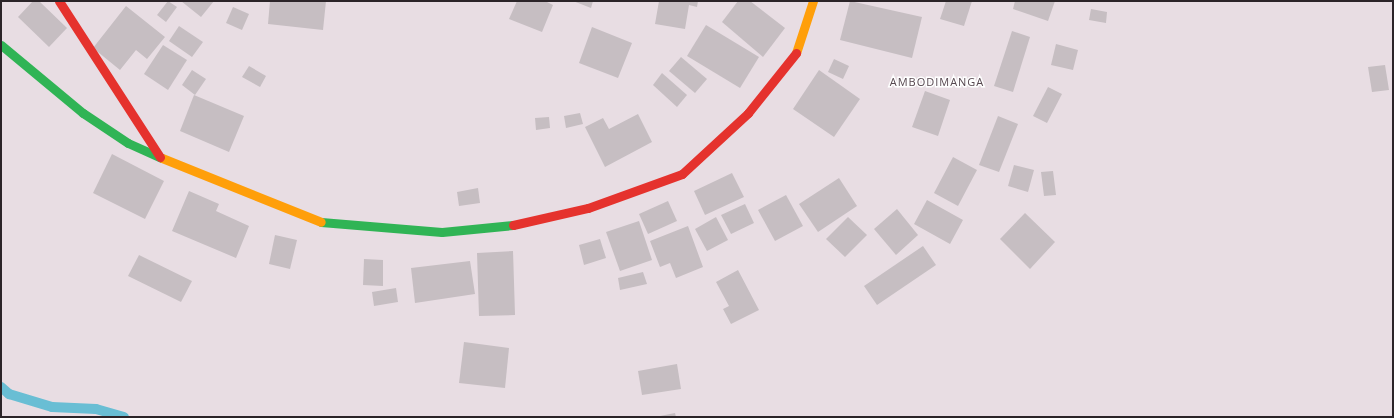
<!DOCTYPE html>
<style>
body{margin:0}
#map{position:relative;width:1394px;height:418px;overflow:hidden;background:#e8dde3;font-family:"Open Sans",sans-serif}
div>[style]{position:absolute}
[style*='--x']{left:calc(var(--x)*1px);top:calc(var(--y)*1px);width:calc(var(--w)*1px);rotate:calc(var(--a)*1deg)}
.stream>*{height:10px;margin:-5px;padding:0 5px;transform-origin:5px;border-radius:5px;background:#69bed4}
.building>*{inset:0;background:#c6bec2}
.fast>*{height:9px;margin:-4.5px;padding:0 4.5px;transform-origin:4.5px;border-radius:4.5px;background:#30b455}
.slow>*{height:9px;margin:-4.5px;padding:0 4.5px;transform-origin:4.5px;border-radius:4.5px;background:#ff9f0a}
.jam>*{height:9px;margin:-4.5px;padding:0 4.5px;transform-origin:4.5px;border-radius:4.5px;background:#e5322d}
span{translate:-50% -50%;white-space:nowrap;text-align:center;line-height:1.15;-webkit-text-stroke:3px #fff;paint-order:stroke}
.neighbourhood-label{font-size:11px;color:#56474f;letter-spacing:1px}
.frame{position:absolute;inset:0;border:2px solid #2b2428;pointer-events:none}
</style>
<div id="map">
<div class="stream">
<div style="--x:1;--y:387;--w:11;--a:41"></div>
<div style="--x:9;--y:394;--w:45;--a:16.8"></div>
<div style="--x:52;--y:407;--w:44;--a:2.6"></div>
<div style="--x:96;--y:409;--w:29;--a:16"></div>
</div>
<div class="building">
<div style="clip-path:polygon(33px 1px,39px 1px,67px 28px,49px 47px,18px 17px)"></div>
<div style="clip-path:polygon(168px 1px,177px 7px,166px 22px,157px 15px)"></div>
<div style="clip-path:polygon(181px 1px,214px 1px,201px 17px)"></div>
<div style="clip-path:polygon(270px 1px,326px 1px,323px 30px,268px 24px)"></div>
<div style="clip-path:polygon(517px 1px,545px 1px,553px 5px,542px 32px,509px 19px)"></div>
<div style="clip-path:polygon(573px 1px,593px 1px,591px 8px)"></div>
<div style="clip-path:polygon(659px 1px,698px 1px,697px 7px,689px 5px,685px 29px,655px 24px)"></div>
<div style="clip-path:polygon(738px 1px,750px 1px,785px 28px,763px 57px,722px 22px)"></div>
<div style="clip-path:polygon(850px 1px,922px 17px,912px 58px,840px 40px)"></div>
<div style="clip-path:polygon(946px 1px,972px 1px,964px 26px,940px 19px)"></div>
<div style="clip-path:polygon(1015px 1px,1055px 1px,1048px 21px,1013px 9px)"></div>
<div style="clip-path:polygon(126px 6px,165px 37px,147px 59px,136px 50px,120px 70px,93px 48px)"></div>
<div style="clip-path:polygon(233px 7px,249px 14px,242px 30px,226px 23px)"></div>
<div style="clip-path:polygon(1091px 9px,1107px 12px,1106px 23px,1089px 20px)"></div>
<div style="clip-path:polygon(706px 25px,759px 57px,740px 88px,687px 56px)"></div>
<div style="clip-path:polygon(179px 26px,203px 42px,192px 57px,169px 41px)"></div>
<div style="clip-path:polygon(592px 27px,632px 43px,618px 78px,579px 63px)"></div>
<div style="clip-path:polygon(1012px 31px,1030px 37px,1013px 92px,994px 86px)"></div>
<div style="clip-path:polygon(1056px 44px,1078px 50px,1073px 70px,1051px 65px)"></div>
<div style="clip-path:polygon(163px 45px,187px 60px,168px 90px,144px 74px)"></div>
<div style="clip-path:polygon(681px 57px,707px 79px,695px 93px,669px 71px)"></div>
<div style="clip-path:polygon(834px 59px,849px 66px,843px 79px,828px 72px)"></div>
<div style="clip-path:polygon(1385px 65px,1389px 90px,1372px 92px,1368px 67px)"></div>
<div style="clip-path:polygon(249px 66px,266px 76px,260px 87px,242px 77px)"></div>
<div style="clip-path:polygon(192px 70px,206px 79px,195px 95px,182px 85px)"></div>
<div style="clip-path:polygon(819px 70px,860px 99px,834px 137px,793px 109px)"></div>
<div style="clip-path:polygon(662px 73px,687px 95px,677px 107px,653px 85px)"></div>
<div style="clip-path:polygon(1048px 87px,1062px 94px,1047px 123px,1033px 116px)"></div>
<div style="clip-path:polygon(925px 91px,950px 100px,938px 136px,912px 127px)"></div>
<div style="clip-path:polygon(194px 95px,244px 116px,229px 152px,180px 131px)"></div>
<div style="clip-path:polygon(580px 113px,583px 124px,566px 128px,564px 116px)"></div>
<div style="clip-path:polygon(638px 114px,652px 142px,605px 167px,585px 127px,603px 118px,609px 129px)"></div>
<div style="clip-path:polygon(998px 116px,1018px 124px,999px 172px,979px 165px)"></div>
<div style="clip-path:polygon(549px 117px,550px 128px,536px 130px,535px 118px)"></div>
<div style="clip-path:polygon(112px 154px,164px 181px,145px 219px,93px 193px)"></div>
<div style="clip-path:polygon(953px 157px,977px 170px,958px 206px,934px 193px)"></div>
<div style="clip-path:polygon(1014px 165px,1034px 170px,1028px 192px,1008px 186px)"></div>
<div style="clip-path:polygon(1053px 171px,1056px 195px,1044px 196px,1041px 172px)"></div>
<div style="clip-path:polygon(732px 173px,744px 197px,705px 215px,694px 191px)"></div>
<div style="clip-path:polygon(839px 178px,857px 206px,818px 232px,799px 204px)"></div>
<div style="clip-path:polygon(478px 188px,480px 203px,459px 206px,457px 192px)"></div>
<div style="clip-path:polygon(189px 191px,219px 204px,216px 211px,249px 226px,236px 258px,172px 231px)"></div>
<div style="clip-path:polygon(786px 195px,803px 226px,775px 241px,758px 210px)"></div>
<div style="clip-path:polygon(927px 200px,963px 220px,950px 244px,914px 224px)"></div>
<div style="clip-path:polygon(668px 201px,677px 221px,648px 234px,639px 214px)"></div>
<div style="clip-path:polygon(745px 204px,754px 223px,731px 234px,721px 215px)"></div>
<div style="clip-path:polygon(897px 209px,918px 235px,896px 255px,874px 229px)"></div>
<div style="clip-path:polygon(1025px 213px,1055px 242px,1030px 269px,1000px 239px)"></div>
<div style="clip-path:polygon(716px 217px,728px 240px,707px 251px,695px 229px)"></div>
<div style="clip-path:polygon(848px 217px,867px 235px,845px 257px,826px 239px)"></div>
<div style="clip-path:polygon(639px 221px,652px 260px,620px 271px,606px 232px)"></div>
<div style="clip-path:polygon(688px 226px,703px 267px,676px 278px,670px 263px,660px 267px,650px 241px)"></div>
<div style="clip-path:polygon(275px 235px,297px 240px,290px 269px,269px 264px)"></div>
<div style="clip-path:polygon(600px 239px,606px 258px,584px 265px,579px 245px)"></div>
<div style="clip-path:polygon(923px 246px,936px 265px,877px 305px,864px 286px)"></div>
<div style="clip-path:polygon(513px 251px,515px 315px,479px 316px,477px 253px)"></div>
<div style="clip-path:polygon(139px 255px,192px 281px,181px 302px,128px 276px)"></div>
<div style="clip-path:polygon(364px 259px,383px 260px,383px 286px,363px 285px)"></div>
<div style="clip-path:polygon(470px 261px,475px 294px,415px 303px,411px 268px)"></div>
<div style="clip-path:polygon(738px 270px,759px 310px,731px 324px,723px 309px,729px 306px,716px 282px)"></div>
<div style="clip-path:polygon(643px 272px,647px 284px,620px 290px,618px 278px)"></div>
<div style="clip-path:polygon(396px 288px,398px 302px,374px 306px,372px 292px)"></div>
<div style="clip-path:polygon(464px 342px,509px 348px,505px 388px,459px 383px)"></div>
<div style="clip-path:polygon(677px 364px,681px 389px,642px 395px,638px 371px)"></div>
<div style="clip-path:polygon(675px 413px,676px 417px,660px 417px,660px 416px)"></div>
</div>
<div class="fast">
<div style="--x:1;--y:45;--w:107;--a:39.7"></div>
<div style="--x:83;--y:113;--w:54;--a:33.7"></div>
<div style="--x:128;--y:143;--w:37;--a:24"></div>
<div style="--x:321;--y:222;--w:121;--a:4.7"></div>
<div style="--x:442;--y:232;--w:71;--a:-5.6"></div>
</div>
<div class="slow">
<div style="--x:796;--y:53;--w:55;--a:-71.9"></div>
<div style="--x:162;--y:158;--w:171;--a:21.9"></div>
</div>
<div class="jam">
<div style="--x:59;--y:1;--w:186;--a:57.1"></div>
<div style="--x:513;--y:225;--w:77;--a:-12.8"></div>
<div style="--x:588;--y:208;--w:100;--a:-19.9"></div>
<div style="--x:682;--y:174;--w:90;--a:-42.7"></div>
<div style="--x:748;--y:113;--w:77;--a:-51.3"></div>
</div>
<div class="neighbourhood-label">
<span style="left:937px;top:82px">AMBODIMANGA</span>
</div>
<div class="frame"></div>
</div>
